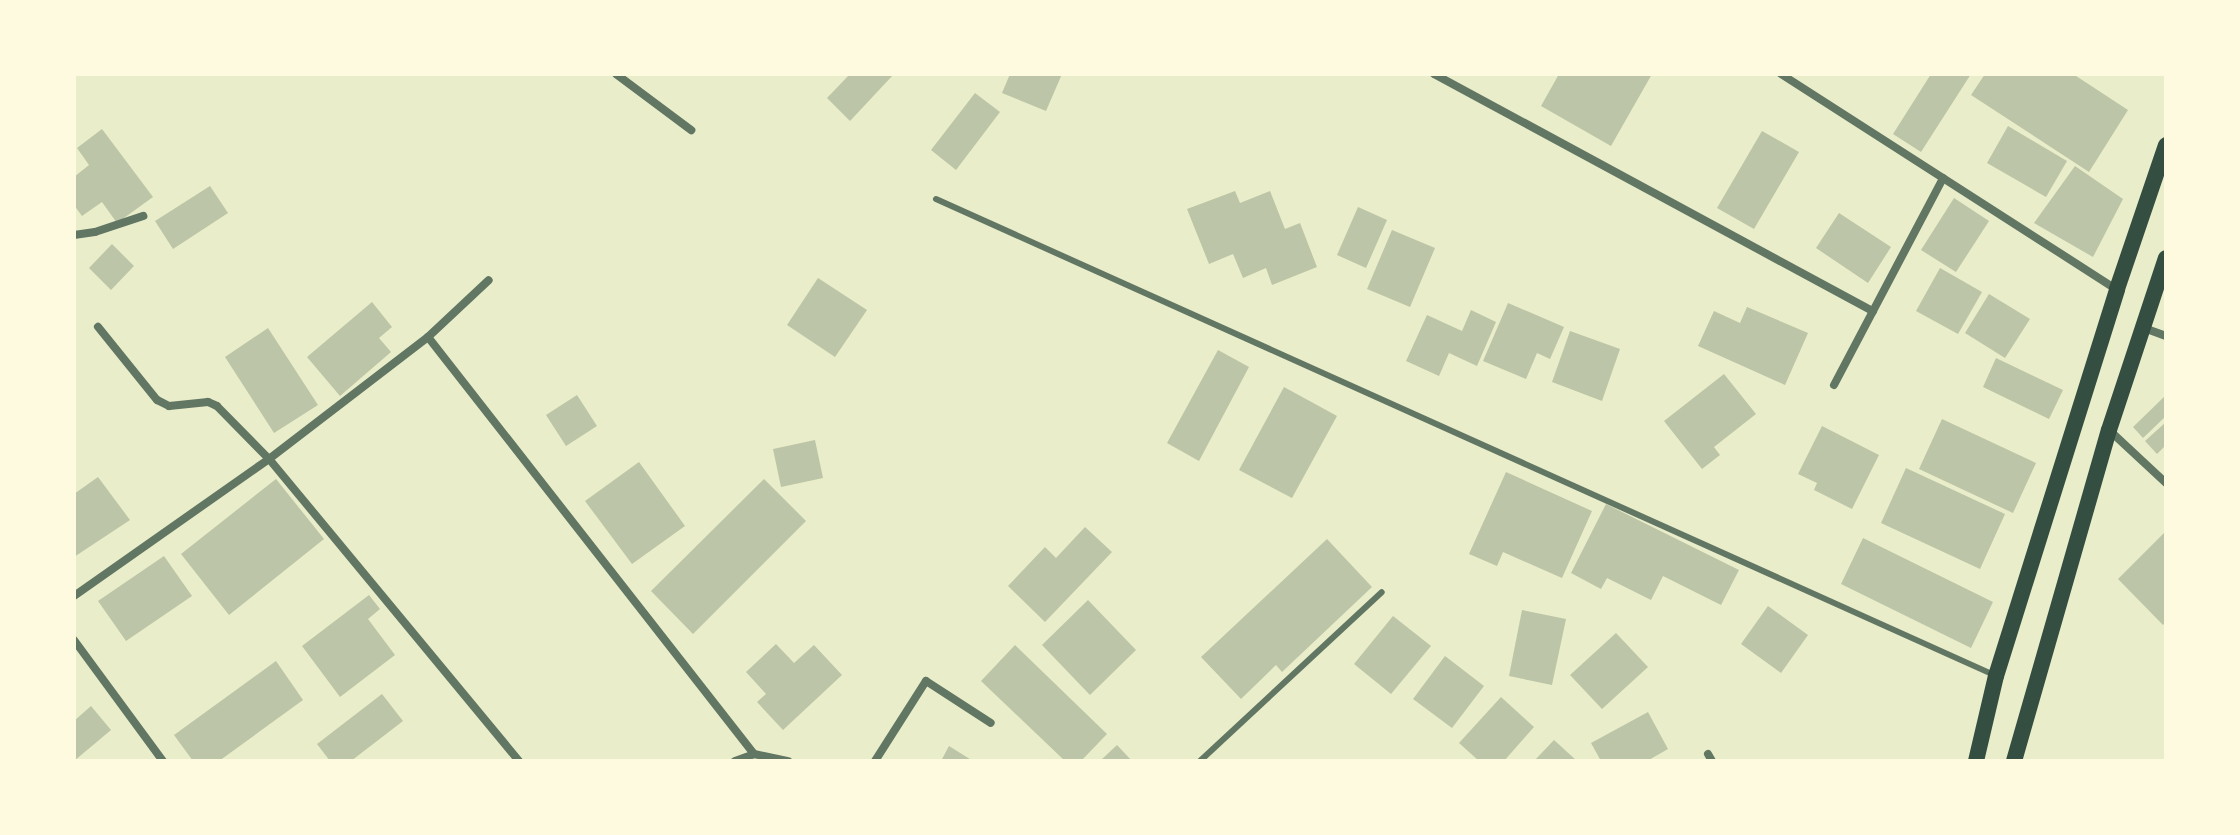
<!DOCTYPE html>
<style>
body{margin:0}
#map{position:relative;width:2240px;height:835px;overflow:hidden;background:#e9edc9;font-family:Helvetica,sans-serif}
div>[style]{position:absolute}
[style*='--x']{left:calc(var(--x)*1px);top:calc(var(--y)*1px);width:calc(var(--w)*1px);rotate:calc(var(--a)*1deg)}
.building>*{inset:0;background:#bcc5a7}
.service>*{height:6px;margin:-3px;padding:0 3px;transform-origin:3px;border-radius:3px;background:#617663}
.minor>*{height:8px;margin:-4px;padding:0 4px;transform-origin:4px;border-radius:4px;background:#617663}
.secondary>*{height:16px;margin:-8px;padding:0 8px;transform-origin:8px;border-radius:8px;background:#344e41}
span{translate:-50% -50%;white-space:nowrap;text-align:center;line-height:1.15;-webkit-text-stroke:8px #fefae0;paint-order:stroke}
.frame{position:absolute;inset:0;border:76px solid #fefae0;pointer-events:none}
</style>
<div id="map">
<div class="building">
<div style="clip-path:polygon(850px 74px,894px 74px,850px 121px,827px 98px)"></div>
<div style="clip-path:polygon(1010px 74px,1062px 74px,1046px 111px,1002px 93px)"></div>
<div style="clip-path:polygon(1559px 74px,1652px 74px,1611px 146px,1541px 106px)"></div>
<div style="clip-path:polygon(1931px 74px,1971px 74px,1921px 152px,1893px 134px)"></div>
<div style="clip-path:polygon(1985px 74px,2073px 74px,2128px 110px,2089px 172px,1971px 95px)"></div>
<div style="clip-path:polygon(975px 93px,1000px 112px,956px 170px,931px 150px)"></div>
<div style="clip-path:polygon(2008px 126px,2067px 161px,2046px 197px,1987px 163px)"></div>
<div style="clip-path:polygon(102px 129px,153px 197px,117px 223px,102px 202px,82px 216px,74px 205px,74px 177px,89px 165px,77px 148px)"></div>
<div style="clip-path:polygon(1762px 131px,1799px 152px,1754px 229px,1717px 208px)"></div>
<div style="clip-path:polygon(2075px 166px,2123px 199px,2093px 257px,2034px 223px)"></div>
<div style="clip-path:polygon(210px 186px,228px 213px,173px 249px,155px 221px)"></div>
<div style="clip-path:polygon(1235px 191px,1240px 203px,1270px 191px,1285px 229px,1300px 223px,1317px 267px,1272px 285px,1266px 268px,1243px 278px,1233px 254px,1209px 264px,1187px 209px)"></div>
<div style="clip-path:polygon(1954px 198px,1989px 221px,1956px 272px,1921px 250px)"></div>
<div style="clip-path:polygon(1358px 207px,1387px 220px,1366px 268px,1337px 255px)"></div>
<div style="clip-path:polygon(1839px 213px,1891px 247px,1868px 283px,1816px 248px)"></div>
<div style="clip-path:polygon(1392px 230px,1435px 248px,1410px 307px,1367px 289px)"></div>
<div style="clip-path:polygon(112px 244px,134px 266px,111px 290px,89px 268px)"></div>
<div style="clip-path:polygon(1940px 268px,1982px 292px,1958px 334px,1916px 311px)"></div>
<div style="clip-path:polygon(818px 278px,867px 310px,835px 357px,787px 325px)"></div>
<div style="clip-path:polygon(1989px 294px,2030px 319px,2005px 358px,1965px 333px)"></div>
<div style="clip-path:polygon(372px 302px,392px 327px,379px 338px,391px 352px,340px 396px,307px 357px)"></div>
<div style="clip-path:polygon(1508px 303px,1564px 327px,1550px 359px,1537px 353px,1526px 379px,1483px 361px)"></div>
<div style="clip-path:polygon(1747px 307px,1808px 333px,1785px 385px,1698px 346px,1714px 311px,1740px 323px)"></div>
<div style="clip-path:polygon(1471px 310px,1496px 322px,1477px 366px,1449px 353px,1439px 376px,1406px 361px,1427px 315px,1462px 331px)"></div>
<div style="clip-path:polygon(268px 328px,318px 405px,274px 433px,225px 357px)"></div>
<div style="clip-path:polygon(1570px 331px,1620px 349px,1602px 401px,1552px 382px)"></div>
<div style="clip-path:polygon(1218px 350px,1249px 367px,1199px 461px,1167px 443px)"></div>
<div style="clip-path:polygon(1996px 358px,2063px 390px,2049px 419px,1983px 387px)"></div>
<div style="clip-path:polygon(1724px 374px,1756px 414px,1714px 447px,1720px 455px,1702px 469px,1664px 421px)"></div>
<div style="clip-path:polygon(1284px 387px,1337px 416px,1292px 498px,1239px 470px)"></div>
<div style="clip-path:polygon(577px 395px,597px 426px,566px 446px,546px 415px)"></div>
<div style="clip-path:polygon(2166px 395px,2166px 416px,2143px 438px,2133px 427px)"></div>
<div style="clip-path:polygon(1942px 419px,2036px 463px,2013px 513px,1919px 469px)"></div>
<div style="clip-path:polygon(2166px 422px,2166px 445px,2157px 454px,2145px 441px)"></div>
<div style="clip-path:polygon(1822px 426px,1879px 455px,1852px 509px,1814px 490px,1817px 483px,1798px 474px)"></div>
<div style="clip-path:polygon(815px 440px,823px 478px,781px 487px,773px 449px)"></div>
<div style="clip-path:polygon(639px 462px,685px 526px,632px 564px,585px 501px)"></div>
<div style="clip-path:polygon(1906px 468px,2005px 514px,1980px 569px,1881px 523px)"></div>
<div style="clip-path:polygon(1506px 472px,1592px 511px,1562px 578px,1503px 552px,1497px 566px,1469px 554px)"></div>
<div style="clip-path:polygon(98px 477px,130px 520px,74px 557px,74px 494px)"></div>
<div style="clip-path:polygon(276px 479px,324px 539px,229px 615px,181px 554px)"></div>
<div style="clip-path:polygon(764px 479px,806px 521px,693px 634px,651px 591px)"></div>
<div style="clip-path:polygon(1606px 504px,1739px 570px,1721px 605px,1663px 576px,1651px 600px,1607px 578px,1601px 589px,1571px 573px)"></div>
<div style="clip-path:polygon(1085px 527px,1112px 552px,1045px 622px,1008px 586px,1045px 547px,1056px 558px)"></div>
<div style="clip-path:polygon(2166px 531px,2166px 622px,2163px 625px,2118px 579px)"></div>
<div style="clip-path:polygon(1863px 538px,1993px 602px,1971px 648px,1841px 584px)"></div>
<div style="clip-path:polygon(1327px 539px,1372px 587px,1282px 672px,1276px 665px,1241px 699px,1201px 657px)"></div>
<div style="clip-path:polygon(164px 556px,192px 596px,126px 641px,98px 601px)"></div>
<div style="clip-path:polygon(369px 595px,380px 609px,368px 619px,395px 655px,340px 697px,302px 646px)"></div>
<div style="clip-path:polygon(1088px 600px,1136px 650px,1090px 695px,1042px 645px)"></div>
<div style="clip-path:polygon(1768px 606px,1808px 635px,1781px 673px,1741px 644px)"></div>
<div style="clip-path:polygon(1522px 610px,1566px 619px,1552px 685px,1509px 676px)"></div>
<div style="clip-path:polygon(1393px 616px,1431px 646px,1391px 694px,1354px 664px)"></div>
<div style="clip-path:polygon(1616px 633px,1648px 667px,1602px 709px,1570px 675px)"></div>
<div style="clip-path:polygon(776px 644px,794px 663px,814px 645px,842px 675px,783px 730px,757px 702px,766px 694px,746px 672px)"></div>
<div style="clip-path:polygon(1015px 645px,1107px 734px,1081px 761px,1065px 761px,981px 681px)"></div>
<div style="clip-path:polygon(1445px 656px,1484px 686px,1452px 728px,1413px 699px)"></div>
<div style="clip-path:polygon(276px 661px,303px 700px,219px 761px,193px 761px,174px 735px)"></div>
<div style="clip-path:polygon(382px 694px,403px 721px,351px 761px,330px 761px,317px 744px)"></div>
<div style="clip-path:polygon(1501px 697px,1534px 727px,1504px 761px,1479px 761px,1459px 743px)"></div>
<div style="clip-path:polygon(91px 706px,111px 730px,74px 761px,74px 721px)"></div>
<div style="clip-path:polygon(1648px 712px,1668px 749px,1647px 761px,1601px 761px,1591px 743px)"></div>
<div style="clip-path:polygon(1554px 740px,1577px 761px,1534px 761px)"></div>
<div style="clip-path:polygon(1117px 745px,1132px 761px,1100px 761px)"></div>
<div style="clip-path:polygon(949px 746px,973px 761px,941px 761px)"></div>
</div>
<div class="service">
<div style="--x:936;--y:199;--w:1160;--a:24.22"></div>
<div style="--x:1200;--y:761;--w:248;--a:-42.9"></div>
</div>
<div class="minor">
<div style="--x:616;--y:74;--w:94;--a:36.7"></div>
<div style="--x:1434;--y:74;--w:499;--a:28.4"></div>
<div style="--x:1781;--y:74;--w:398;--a:32.7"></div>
<div style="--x:74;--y:235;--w:21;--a:-8"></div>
<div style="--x:95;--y:232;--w:51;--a:-18.4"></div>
<div style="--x:2144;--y:328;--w:23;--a:20"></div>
<div style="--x:428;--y:337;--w:83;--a:-43.1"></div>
<div style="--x:1834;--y:385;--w:234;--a:-62.2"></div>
<div style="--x:2109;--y:430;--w:78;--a:42.9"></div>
<div style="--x:74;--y:596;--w:238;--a:-35.1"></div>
<div style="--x:269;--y:459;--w:74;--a:-134.5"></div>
<div style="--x:217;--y:406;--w:10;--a:-156"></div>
<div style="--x:208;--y:402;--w:39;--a:174"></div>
<div style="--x:169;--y:406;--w:13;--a:-153"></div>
<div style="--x:157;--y:400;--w:94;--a:-128.9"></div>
<div style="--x:74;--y:640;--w:150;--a:53.7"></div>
<div style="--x:1708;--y:754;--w:8;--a:60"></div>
<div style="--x:519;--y:761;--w:392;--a:-129.6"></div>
<div style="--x:269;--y:459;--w:200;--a:-37.5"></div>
<div style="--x:428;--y:337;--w:529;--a:51.98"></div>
<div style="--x:735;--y:761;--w:20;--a:-20"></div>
<div style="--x:754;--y:754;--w:35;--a:12"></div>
<div style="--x:875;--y:761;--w:95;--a:-57.5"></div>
<div style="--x:926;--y:681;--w:77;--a:32.9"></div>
</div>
<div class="secondary">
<div style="--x:1976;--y:761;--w:87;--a:-76.8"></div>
<div style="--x:1996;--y:676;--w:405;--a:-72.6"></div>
<div style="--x:2117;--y:289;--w:152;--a:-71.2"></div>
<div style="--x:2014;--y:761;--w:344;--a:-74"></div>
<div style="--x:2109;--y:430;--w:181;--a:-71.7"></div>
</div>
<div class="frame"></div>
</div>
